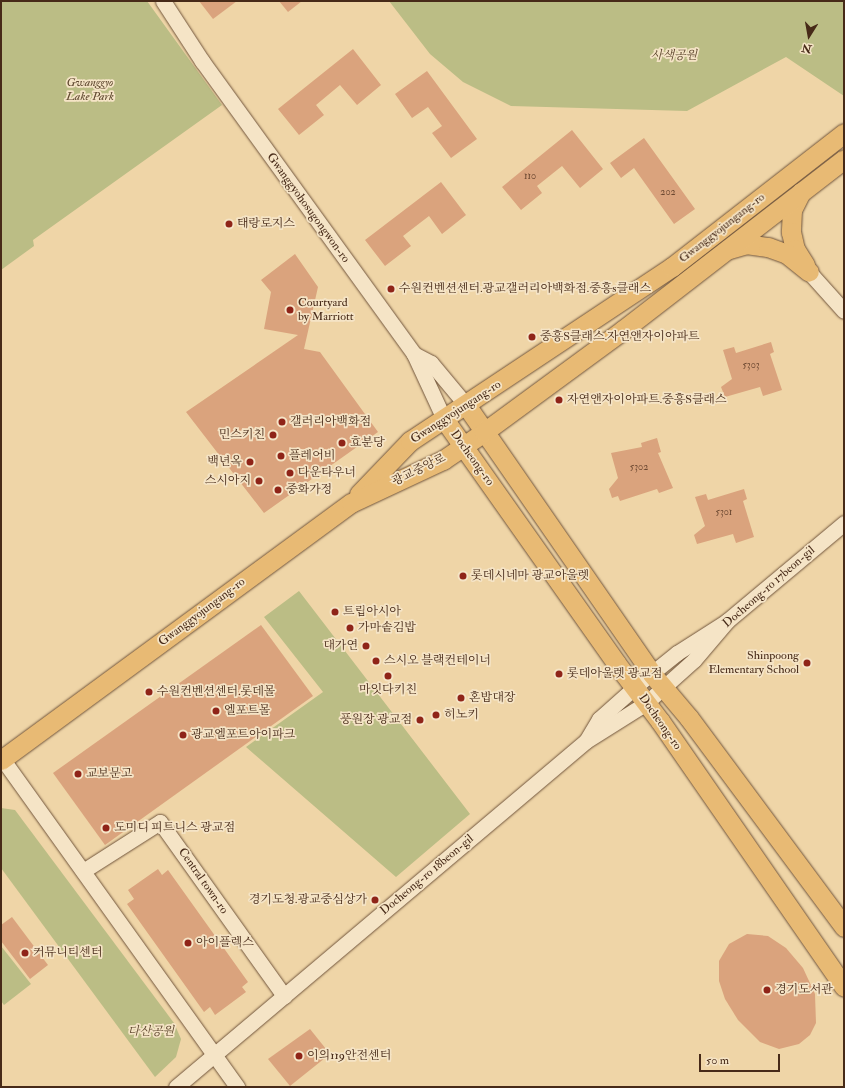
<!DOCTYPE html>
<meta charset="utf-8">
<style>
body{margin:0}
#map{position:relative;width:845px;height:1088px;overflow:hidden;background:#efd5a7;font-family:"IM FELL Double Pica","Noto Serif KR",serif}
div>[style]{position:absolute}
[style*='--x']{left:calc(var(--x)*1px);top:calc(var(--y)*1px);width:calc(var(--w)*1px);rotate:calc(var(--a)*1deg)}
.green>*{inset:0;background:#bbbd85}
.building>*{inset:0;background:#daa37d}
.roads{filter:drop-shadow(0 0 1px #71553c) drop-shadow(0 0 1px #71553c)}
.minor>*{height:15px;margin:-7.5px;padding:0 7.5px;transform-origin:7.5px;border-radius:7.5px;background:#f5e4c6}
.major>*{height:19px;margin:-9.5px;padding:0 9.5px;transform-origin:9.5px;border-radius:9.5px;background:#e8ba74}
.dots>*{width:11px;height:11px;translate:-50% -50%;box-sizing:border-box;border:2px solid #f5e4c6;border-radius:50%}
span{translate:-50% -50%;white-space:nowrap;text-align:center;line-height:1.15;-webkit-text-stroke:3.5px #f5e4c6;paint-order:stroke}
.number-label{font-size:10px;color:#6c4831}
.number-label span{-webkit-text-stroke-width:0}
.park-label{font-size:12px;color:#5e472e;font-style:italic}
.street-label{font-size:12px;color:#472a18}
.poi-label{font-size:12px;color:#472a18}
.left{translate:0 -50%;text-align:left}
.right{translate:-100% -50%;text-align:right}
.frame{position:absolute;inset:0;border:2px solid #472a18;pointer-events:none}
.north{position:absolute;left:789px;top:16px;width:40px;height:40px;-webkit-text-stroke:3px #f5e4c6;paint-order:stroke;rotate:191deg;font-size:11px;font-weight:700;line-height:16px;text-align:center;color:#472a18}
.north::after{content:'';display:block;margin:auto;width:14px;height:18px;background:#472a18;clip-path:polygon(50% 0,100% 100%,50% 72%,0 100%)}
.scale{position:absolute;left:699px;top:1054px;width:81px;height:18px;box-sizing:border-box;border:2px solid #472a18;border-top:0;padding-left:5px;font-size:12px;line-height:14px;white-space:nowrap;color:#472a18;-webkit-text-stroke:3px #f5e4c6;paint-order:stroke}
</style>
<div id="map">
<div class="green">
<div style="clip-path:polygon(1px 1px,147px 1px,222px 105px,33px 240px,34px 246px,1px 270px)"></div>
<div style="clip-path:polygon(389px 1px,844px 1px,844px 96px,786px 57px,687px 111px,511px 106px,463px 82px,430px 54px)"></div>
<div style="clip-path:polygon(299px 591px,470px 814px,396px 877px,246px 747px,323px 692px,264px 617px)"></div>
<div style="clip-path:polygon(1px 808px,15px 810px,174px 1023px,181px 1039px,176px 1057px,155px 1077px,1px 868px)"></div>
<div style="clip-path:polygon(1px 946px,31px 984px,4px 1005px,1px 1001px)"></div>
</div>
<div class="building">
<div style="clip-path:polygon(199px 1px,237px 1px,213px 19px)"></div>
<div style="clip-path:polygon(279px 1px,302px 1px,288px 12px)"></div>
<div style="clip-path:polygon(353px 49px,381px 85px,357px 105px,340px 85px,316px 105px,324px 115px,299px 135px,278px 109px)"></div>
<div style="clip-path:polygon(427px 71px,477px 139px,451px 158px,432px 133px,442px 126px,428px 107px,412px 118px,395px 94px)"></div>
<div style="clip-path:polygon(572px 130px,603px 169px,580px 188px,562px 166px,537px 186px,542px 193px,521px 210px,502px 187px)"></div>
<div style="clip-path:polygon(644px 138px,695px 209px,674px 224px,634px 168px,621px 178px,610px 163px)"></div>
<div style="clip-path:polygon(441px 182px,466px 215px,442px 234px,429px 216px,403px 236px,411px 246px,385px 266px,365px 240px)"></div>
<div style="clip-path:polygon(295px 254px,318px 287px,304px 349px,320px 352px,378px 432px,264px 513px,186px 412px,298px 335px,264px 329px,271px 292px,261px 280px)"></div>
<div style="clip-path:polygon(771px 342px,774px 352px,770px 354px,782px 390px,763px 396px,760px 387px,725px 397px,721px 387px,732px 379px,723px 350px,734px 347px,736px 353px)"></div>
<div style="clip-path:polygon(657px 438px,661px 452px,658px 453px,673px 488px,659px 493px,657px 489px,620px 501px,618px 496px,612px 498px,609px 489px,618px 478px,611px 453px,642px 447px,641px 443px)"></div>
<div style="clip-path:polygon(744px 489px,747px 499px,743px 501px,754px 537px,736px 543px,733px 534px,697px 544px,694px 535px,705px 526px,695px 497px,706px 494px,708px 500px)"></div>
<div style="clip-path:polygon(261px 625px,313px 696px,105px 845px,53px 773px)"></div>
<div style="clip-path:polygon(158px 869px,162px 875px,168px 870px,248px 982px,242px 987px,246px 992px,215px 1015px,210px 1007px,204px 1012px,127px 904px,134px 899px,128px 890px)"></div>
<div style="clip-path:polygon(12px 917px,48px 965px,30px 979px,1px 941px,1px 925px)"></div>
<div style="clip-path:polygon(747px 934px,768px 936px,786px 948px,803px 968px,815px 994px,816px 1023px,810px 1035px,799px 1044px,779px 1049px,760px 1042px,738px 1020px,725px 999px,719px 981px,719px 961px,729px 944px)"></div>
<div style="clip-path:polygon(310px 1029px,330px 1054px,290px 1086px,268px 1059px)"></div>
</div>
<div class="roads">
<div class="minor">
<div style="--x:163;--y:1;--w:72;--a:57"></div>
<div style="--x:202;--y:61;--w:362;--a:54.1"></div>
<div style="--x:414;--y:354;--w:72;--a:65.2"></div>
<div style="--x:809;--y:272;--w:52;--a:48.1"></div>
<div style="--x:414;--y:354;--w:19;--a:28"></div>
<div style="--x:431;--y:363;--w:55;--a:50.2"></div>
<div style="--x:586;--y:741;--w:26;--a:-59"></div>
<div style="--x:599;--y:719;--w:57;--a:-41.5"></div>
<div style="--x:642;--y:681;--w:45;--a:-38.7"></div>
<div style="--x:677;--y:653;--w:59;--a:-32.6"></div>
<div style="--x:727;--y:621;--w:153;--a:-39.9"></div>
<div style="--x:1;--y:757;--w:406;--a:54.4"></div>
<div style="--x:83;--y:871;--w:91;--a:-32.5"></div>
<div style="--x:160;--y:822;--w:214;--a:54.5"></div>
<div style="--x:176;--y:1087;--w:536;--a:-40.16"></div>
<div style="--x:586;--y:741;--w:71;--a:-32.3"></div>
<div style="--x:646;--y:703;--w:64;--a:-41.9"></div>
<div style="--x:694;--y:660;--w:51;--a:-49.8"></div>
</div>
<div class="major">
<div style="--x:801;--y:192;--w:20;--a:117"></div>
<div style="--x:792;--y:210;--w:22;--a:93"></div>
<div style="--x:791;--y:232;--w:17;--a:77"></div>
<div style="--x:795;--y:249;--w:19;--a:58"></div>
<div style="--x:729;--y:249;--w:18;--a:-16"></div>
<div style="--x:746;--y:244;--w:22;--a:8"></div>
<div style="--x:768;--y:247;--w:20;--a:20"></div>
<div style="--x:787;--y:254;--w:28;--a:39"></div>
<div style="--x:466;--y:405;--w:327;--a:55.3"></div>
<div style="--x:652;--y:674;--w:57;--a:49.9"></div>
<div style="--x:689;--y:718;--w:260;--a:53.4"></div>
<div style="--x:444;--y:419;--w:299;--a:54.8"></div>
<div style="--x:616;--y:663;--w:73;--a:52.8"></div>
<div style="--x:660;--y:721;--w:323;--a:55.3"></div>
<div style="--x:359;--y:494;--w:74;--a:-46.1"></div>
<div style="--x:410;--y:441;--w:315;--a:-33.6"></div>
<div style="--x:672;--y:267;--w:218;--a:-37.9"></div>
<div style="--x:1;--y:760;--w:434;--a:-36.3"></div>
<div style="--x:351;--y:503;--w:102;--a:-25.1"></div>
<div style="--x:443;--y:460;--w:50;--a:-34.3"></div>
<div style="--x:484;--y:432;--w:172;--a:-36.3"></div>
<div style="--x:623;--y:330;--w:279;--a:-37.7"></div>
</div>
</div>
<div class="dots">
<div style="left:229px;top:224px;background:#8f2418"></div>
<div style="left:391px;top:289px;background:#8f2418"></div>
<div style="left:290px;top:310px;background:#8f2418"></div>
<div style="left:532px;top:337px;background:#8f2418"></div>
<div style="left:559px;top:400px;background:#8f2418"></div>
<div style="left:282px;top:422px;background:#8f2418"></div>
<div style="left:273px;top:435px;background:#8f2418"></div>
<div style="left:342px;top:443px;background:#8f2418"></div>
<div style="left:281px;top:456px;background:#8f2418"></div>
<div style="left:250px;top:462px;background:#8f2418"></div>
<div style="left:290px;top:473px;background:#8f2418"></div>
<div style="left:259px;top:481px;background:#8f2418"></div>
<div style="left:278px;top:490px;background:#8f2418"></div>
<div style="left:463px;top:576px;background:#8f2418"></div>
<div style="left:335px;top:612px;background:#8f2418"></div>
<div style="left:350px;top:628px;background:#8f2418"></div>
<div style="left:366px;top:646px;background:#8f2418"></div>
<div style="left:376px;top:661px;background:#8f2418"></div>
<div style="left:807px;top:663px;background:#8f2418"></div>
<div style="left:559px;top:674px;background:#8f2418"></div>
<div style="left:388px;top:676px;background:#8f2418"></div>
<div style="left:149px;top:692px;background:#8f2418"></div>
<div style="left:461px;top:698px;background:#8f2418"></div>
<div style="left:216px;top:711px;background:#8f2418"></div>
<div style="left:436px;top:715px;background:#8f2418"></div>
<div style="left:420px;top:720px;background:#8f2418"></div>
<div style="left:183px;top:735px;background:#8f2418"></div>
<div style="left:78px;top:774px;background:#8f2418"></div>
<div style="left:106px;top:828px;background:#8f2418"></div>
<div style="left:375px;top:900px;background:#8f2418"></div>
<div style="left:188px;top:943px;background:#8f2418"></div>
<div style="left:25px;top:953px;background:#8f2418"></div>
<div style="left:767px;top:990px;background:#8f2418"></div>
<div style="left:299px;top:1056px;background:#8f2418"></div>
</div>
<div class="number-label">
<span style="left:530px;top:177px">110</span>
<span style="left:668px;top:193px">202</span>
<span style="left:751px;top:366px">5303</span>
<span style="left:639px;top:468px">5302</span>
<span style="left:724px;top:513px">5301</span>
</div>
<div class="park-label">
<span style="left:674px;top:56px">사색공원</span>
<span style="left:90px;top:90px">Gwanggyo<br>Lake Park</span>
<span style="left:151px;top:1032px">다산공원</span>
</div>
<div class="street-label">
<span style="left:308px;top:208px;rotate:54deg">Gwanggyohosugongwon-ro</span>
<span style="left:722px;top:228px;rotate:-38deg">Gwanggyojungang-ro</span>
<span style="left:456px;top:412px;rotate:-33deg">Gwanggyojungang-ro</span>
<span style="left:472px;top:458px;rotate:54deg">Docheong-ro</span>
<span style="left:419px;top:470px;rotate:-26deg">광교중앙로</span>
<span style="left:769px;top:587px;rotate:-41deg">Docheong-ro 17beon-gil</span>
<span style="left:202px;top:612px;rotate:-37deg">Gwanggyojungang-ro</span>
<span style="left:660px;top:722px;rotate:55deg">Docheong-ro</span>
<span style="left:427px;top:875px;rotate:-40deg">Docheong-ro 18beon-gil</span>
<span style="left:203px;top:881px;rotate:55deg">Central town-ro</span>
</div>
<div class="poi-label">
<span class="left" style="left:237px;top:224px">태랑로지스</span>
<span class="left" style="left:399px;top:289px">수원컨벤션센터.광교갤러리아백화점.중흥s클래스</span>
<span class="left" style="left:298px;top:310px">Courtyard<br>by Marriott</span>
<span class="left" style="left:540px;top:337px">중흥S클래스.자연앤자이아파트</span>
<span class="left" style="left:567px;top:400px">자연앤자이아파트.중흥S클래스</span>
<span class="left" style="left:290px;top:422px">갤러리아백화점</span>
<span class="right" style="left:265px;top:435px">민스키친</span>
<span class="left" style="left:350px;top:443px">효분당</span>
<span class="left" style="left:289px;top:456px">플레어비</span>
<span class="right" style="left:242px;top:462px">백년옥</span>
<span class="left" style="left:298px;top:473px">다운타우너</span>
<span class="right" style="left:251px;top:481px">스시아지</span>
<span class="left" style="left:286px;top:490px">중화가정</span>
<span class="left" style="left:471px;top:576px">롯데시네마 광교아울렛</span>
<span class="left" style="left:343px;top:612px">트립아시아</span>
<span class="left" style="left:358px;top:628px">가마솥김밥</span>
<span class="right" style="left:358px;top:646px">대가연</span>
<span class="right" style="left:799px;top:663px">Shinpoong<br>Elementary School</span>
<span class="left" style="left:384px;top:661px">스시오 블랙컨테이너</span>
<span class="left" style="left:567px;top:674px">롯데아울렛 광교점</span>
<span style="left:388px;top:690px">마잇다키친</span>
<span class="left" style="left:157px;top:692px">수원컨벤션센터.롯데몰</span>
<span class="left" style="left:469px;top:698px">혼밥대장</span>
<span class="left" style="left:224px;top:711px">엘포트몰</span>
<span class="left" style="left:444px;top:715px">히노키</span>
<span class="right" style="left:412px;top:720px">풍원장 광교점</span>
<span class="left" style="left:191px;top:735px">광교엘포트아이파크</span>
<span class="left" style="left:86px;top:774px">교보문고</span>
<span class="left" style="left:114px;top:828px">도미디 피트니스 광교점</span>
<span class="right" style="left:367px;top:900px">경기도청.광교중심상가</span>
<span class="left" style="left:196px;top:943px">아이플렉스</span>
<span class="left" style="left:33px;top:953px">커뮤니티센터</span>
<span class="left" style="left:775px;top:990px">경기도서관</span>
<span class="left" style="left:307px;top:1056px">이의119안전센터</span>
</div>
<div class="frame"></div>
<div class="north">N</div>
<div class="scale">50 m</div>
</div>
